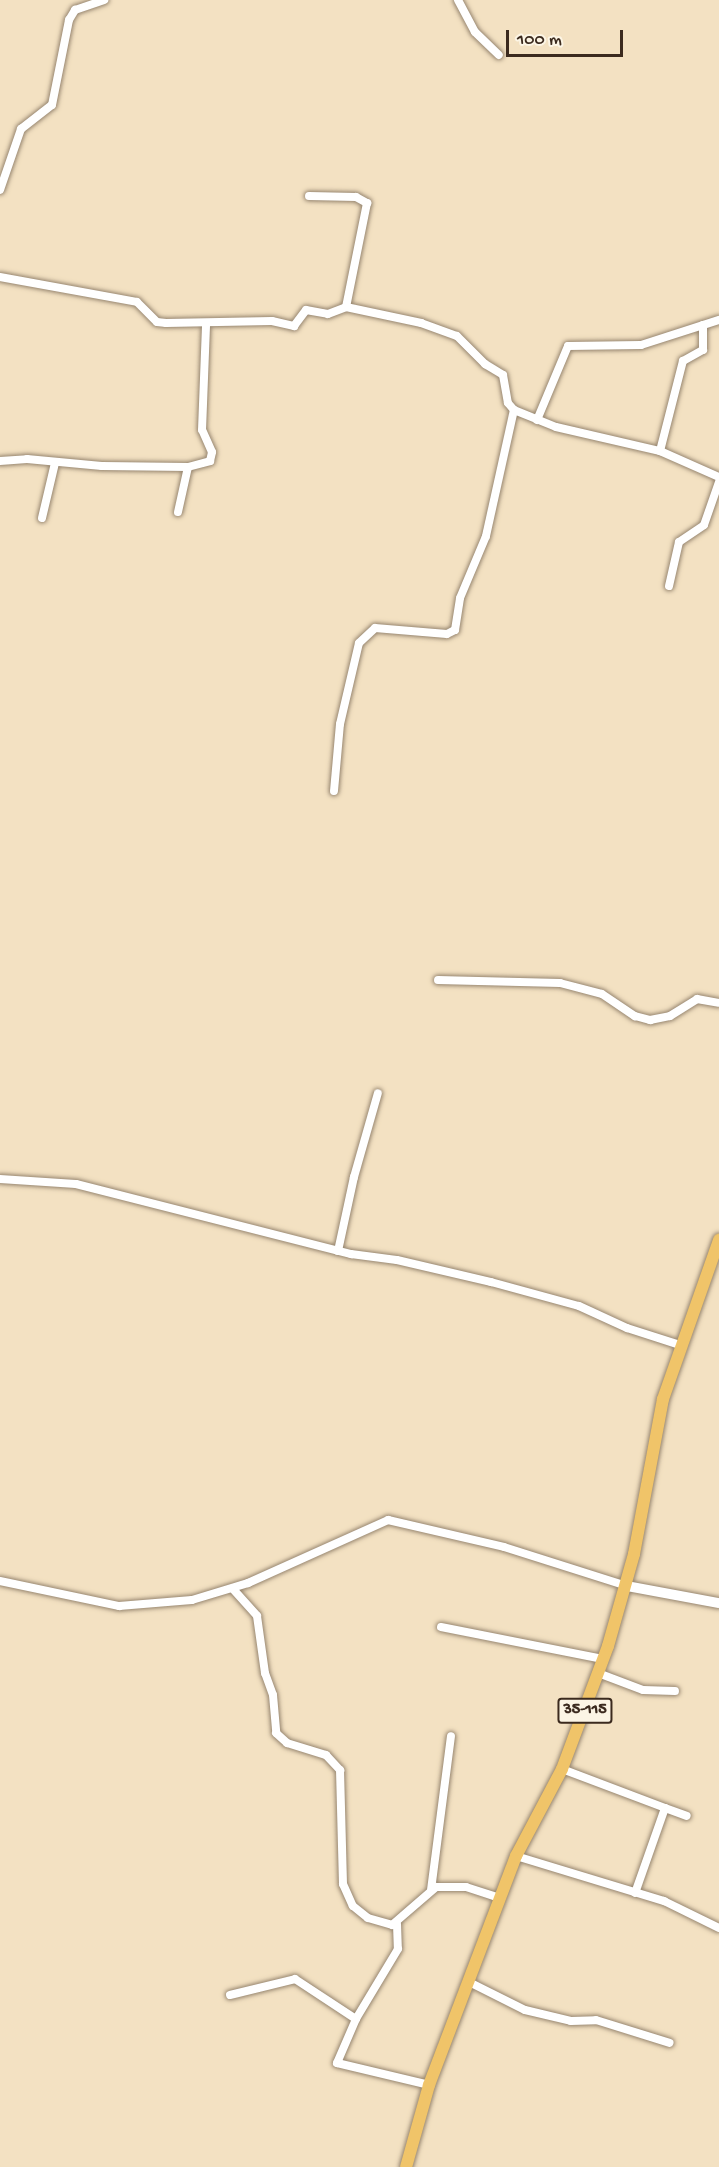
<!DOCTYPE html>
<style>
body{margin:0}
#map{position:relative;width:719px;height:2167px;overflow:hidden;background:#f3e1c2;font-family:"Gochi Hand",sans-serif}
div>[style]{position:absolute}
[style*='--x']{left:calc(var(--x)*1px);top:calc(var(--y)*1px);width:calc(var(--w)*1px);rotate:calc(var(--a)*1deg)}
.roads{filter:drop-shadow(0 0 2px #978670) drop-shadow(0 0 2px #978670)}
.minor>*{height:8px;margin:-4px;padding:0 4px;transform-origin:4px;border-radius:4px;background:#fff}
.tertiary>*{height:10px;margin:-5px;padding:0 5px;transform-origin:5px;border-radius:5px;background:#fff}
.primary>*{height:12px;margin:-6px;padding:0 6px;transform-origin:6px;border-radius:6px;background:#f0c469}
span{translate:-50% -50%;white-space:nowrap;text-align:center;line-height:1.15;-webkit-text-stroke:4.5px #fcf5e5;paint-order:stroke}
.shield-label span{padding:2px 4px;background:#fcf5e5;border:2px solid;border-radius:4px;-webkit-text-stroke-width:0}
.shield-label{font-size:16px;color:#3b2a1e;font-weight:700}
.scale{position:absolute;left:506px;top:30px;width:117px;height:27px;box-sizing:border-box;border:3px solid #3b2a1e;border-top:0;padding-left:8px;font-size:18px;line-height:21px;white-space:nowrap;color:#3b2a1e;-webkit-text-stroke:4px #fcf5e5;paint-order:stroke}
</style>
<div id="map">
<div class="roads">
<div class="minor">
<div style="--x:458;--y:0;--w:36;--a:62"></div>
<div style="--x:475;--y:32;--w:33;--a:44"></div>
<div style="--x:0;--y:190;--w:65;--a:-71"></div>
<div style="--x:21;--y:129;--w:39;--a:-38"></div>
<div style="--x:52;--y:105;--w:87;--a:-78.7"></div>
<div style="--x:69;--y:20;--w:12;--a:-59"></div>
<div style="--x:75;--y:10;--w:31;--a:-19"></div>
<div style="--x:309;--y:196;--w:47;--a:1.2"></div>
<div style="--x:356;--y:197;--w:13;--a:29"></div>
<div style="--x:367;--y:203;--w:106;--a:101.4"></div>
<div style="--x:0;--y:277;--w:139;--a:10.3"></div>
<div style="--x:137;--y:302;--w:28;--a:45"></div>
<div style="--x:157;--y:322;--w:9;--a:6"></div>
<div style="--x:166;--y:323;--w:106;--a:-1.1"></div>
<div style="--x:272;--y:321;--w:23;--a:13"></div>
<div style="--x:294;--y:326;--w:20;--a:-53"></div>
<div style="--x:306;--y:310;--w:22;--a:10"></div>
<div style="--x:328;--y:314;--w:19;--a:-21"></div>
<div style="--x:346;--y:307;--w:77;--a:12"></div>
<div style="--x:421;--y:323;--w:38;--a:20"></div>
<div style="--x:457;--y:336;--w:40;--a:45"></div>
<div style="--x:485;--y:364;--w:21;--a:31"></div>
<div style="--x:503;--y:375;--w:28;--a:80"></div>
<div style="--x:508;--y:403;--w:9;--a:49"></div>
<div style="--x:514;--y:410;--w:45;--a:22"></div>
<div style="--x:556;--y:427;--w:107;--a:13"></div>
<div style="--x:660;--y:451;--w:64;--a:23.8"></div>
<div style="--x:537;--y:420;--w:80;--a:-67.3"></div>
<div style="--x:568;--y:346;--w:73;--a:-0.8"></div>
<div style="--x:641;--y:345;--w:82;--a:-17.8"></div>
<div style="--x:660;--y:451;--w:93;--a:-75.7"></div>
<div style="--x:683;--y:361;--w:23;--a:-29"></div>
<div style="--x:703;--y:350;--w:25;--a:-90"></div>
<div style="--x:0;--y:461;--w:27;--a:-4"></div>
<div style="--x:27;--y:459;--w:75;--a:5.3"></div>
<div style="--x:102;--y:466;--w:86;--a:0.7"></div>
<div style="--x:188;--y:467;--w:23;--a:-15"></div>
<div style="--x:210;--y:461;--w:9;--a:-77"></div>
<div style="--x:212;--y:452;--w:24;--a:-114"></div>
<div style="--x:202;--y:430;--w:105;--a:-87.8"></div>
<div style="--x:178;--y:512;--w:46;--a:-77.5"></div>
<div style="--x:42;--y:518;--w:57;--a:-76.7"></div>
<div style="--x:669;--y:586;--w:45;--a:-77.2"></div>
<div style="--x:679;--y:542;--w:30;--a:-34"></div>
<div style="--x:704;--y:525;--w:46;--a:-70.8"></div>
<div style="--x:334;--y:791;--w:67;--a:-84.9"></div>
<div style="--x:340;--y:724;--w:83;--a:-76.8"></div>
<div style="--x:359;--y:643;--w:22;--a:-43"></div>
<div style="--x:375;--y:628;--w:72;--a:4.8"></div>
<div style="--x:447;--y:634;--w:9;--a:-27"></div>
<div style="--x:455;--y:630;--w:32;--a:-81"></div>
<div style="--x:460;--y:598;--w:67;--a:-67.2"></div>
<div style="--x:486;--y:536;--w:129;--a:-77.5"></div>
<div style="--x:438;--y:980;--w:122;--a:1.4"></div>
<div style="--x:560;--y:983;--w:43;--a:14.7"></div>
<div style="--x:602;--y:994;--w:40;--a:34"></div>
<div style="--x:635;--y:1016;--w:16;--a:15"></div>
<div style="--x:650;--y:1020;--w:20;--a:-11"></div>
<div style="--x:670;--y:1016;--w:32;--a:-32"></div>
<div style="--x:697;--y:999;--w:22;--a:10"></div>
<div style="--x:0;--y:1179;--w:76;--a:3.8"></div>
<div style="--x:76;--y:1184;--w:284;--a:14.3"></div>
<div style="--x:351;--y:1254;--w:46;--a:7.4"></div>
<div style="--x:397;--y:1260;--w:97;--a:13.2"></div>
<div style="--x:491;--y:1282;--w:91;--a:15.3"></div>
<div style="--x:579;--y:1306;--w:53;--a:24.6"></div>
<div style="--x:627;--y:1328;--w:56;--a:17.8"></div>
<div style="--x:338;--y:1251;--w:76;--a:-77.8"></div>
<div style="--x:354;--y:1177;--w:87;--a:-74.1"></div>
<div style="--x:0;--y:1581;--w:122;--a:11.9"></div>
<div style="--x:119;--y:1606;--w:73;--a:-4.7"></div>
<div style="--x:192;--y:1600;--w:59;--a:-16.9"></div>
<div style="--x:248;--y:1583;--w:154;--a:-24.2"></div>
<div style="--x:388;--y:1520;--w:119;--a:13.1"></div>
<div style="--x:504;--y:1547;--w:129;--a:17.6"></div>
<div style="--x:233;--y:1589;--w:36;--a:48"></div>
<div style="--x:257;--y:1616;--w:58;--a:82"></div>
<div style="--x:265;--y:1673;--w:23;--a:70"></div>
<div style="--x:273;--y:1695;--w:38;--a:85"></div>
<div style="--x:276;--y:1733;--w:15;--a:42"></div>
<div style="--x:287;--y:1743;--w:41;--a:17.1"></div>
<div style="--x:326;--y:1755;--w:21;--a:47"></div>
<div style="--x:340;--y:1770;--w:114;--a:88.5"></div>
<div style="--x:343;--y:1884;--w:24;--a:66"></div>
<div style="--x:353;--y:1906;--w:19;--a:39"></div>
<div style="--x:368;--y:1918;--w:25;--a:16"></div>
<div style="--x:392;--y:1925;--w:58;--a:-40.8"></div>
<div style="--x:436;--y:1887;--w:30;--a:0"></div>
<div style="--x:466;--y:1887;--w:36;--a:18"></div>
<div style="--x:441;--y:1627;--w:165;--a:11.2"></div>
<div style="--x:598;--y:1673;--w:48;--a:20.7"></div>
<div style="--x:643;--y:1690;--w:32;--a:2"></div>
<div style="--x:562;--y:1769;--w:110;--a:20.7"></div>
<div style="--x:665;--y:1808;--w:90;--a:109.4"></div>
<div style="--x:665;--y:1808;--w:23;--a:20"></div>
<div style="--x:516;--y:1856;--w:155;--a:16.9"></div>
<div style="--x:664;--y:1901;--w:61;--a:26.1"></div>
<div style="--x:431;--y:1890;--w:155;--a:-82.6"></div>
<div style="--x:397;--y:1924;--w:25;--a:88"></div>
<div style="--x:398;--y:1949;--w:82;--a:121"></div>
<div style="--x:356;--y:2019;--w:48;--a:113.4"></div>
<div style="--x:337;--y:2063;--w:95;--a:13.4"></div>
<div style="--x:471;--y:1983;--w:60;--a:26.6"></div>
<div style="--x:525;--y:2010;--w:47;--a:13.4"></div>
<div style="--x:571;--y:2021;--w:25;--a:-2"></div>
<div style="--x:596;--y:2020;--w:77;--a:17.3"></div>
<div style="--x:230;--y:1995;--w:67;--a:-13.8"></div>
<div style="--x:295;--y:1979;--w:73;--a:33.3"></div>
</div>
<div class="tertiary">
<div style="--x:627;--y:1586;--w:94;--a:10.5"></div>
</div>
<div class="primary">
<div style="--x:406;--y:2167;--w:85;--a:-74.3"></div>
<div style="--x:429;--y:2085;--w:245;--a:-69.2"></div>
<div style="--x:516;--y:1856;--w:98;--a:-62.1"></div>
<div style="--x:562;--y:1769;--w:131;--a:-69.5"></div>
<div style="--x:608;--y:1646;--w:96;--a:-74.2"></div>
<div style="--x:634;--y:1554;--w:158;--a:-79.4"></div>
<div style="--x:663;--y:1399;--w:169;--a:-70.6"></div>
</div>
</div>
<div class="shield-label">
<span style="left:585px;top:1711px">35-115</span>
</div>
<div class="scale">100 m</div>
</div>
